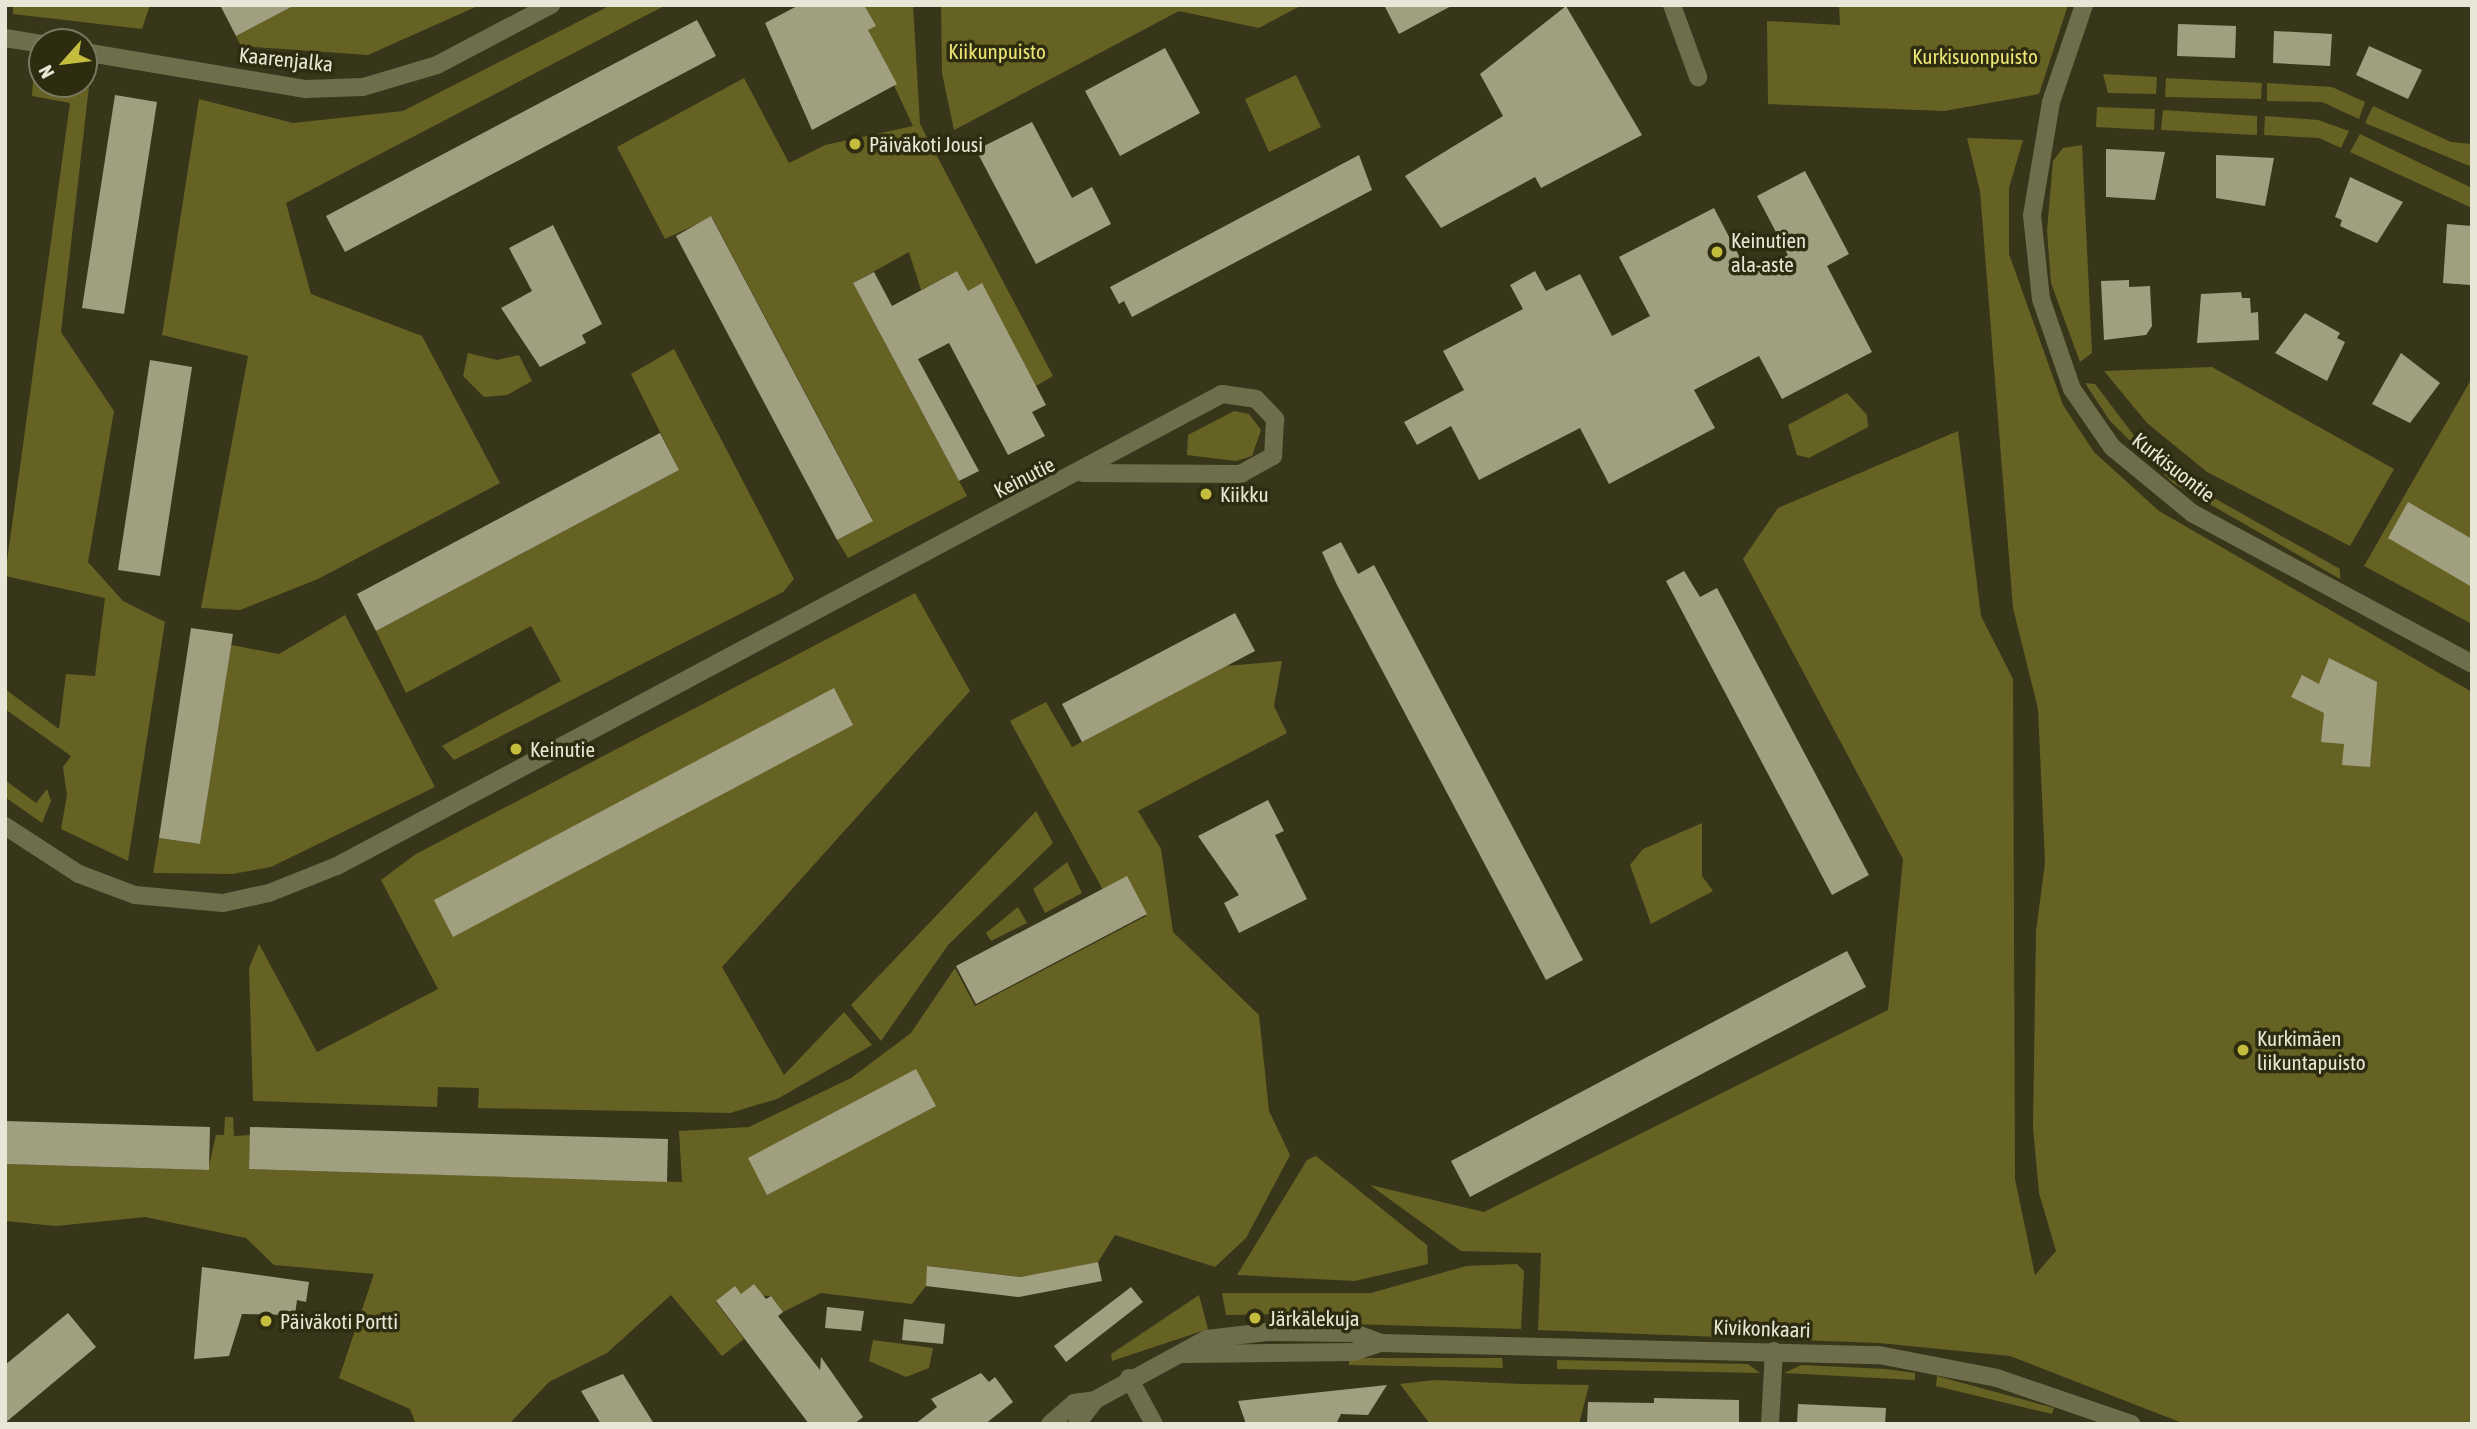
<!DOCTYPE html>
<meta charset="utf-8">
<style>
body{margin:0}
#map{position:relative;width:2477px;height:1429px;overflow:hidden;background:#38361a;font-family:"Asap Condensed",sans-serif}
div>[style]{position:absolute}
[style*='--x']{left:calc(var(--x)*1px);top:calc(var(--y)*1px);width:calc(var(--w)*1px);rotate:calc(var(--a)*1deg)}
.green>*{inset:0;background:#666223}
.building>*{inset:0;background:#a09f80}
.minor>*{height:18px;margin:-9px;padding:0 9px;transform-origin:9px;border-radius:9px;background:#6e6d4c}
.tertiary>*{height:18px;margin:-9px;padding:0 9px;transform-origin:9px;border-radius:9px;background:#6e6d4c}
.dots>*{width:19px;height:19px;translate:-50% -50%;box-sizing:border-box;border:4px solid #2e2c10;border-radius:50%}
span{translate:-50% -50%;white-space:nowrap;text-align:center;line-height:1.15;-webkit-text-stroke:7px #2e2c10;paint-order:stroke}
.park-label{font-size:21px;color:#ece573}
.street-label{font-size:21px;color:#e8e7d7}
.poi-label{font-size:21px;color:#e8e7d7}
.left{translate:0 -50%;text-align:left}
.frame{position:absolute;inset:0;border:7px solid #e8e7d7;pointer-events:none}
.north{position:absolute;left:28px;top:28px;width:70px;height:70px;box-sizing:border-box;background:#2e2c10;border:2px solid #787760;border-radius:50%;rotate:242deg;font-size:19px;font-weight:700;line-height:28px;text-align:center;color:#e8e7d7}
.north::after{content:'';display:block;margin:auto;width:24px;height:32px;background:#c4bc3d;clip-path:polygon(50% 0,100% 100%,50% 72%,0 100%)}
</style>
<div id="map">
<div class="green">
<div style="clip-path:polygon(13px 5px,150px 5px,142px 29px,13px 14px)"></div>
<div style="clip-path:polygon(295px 5px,480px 5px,368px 55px,241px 46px,236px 36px)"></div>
<div style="clip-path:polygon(611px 5px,666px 5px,286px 203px,311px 294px,422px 336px,500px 483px,318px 579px,240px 610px,201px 608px,248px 356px,162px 335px,199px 99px,293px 123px,403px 111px)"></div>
<div style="clip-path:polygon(864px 5px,913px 5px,920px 124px,1053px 376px,1036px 386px,981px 284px,968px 291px,957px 271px,921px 290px,909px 252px,853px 283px,967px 496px,848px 558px,837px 540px,873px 520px,712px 217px,665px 239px,617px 147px,744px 78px,789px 163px,825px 145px,913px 126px,868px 30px,875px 26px)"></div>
<div style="clip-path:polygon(941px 5px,1302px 5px,1259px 28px,1179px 11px,954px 130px,942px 73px)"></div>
<div style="clip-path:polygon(1839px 5px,2068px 5px,2039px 94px,1944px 111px,1768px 104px,1767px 21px,1840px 25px)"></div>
<div style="clip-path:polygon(34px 69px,42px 70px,42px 84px,84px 84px,84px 76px,90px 77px,61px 332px,114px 411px,88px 562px,123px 601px,165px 622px,128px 861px,61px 829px,67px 795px,63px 767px,71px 756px,5px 709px,5px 689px,59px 729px,66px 674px,95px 676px,105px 598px,5px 576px,70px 103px,32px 96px)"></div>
<div style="clip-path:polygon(2103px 74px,2157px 77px,2156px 94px,2108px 93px)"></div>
<div style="clip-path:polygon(1296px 75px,1321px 127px,1269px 152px,1245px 99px)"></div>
<div style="clip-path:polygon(2166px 78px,2262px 83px,2261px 99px,2165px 97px)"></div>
<div style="clip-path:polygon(2267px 83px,2332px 87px,2365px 102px,2359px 119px,2322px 102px,2267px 101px)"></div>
<div style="clip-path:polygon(2373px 106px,2451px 142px,2472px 144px,2472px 167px,2365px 123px)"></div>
<div style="clip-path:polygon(2097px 107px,2155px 109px,2154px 130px,2096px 127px)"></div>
<div style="clip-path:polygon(2163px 110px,2257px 116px,2257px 135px,2161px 130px)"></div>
<div style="clip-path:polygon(2265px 116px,2318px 120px,2349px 131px,2341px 148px,2319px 138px,2264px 135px)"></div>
<div style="clip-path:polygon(2360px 134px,2472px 188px,2472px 208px,2350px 152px)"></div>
<div style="clip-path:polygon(1967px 138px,2023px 140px,2009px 188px,2009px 254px,2063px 405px,2094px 452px,2159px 511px,2472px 692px,2472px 1424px,2185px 1424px,2010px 1356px,1879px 1343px,1538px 1330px,1541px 1253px,1461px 1251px,1370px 1185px,1484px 1212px,1888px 1010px,1903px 859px,1743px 559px,1778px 508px,1958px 431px,1981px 616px,2013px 679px,2015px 1179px,2035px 1275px,2056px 1251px,2039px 1193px,2033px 1127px,2036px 931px,2045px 863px,2038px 709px,2013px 608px,1980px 191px)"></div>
<div style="clip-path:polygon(2082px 145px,2092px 353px,2080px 362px,2051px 283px,2047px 231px,2053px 161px,2063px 148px)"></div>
<div style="clip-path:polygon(674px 349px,794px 579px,783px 592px,454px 760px,442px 746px,561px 681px,531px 626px,406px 693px,376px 631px,679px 470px,631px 374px)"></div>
<div style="clip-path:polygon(468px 353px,497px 360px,519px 355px,532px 381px,507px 395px,484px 397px,463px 376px)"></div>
<div style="clip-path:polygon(2212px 367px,2394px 469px,2350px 546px,2207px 472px,2147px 423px,2104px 371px)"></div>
<div style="clip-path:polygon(2472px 378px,2472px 624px,2364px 566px)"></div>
<div style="clip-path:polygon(2085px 383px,2095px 384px,2139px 442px,2177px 477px,2340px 569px,2340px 579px,2173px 483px,2110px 421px)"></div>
<div style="clip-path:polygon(1847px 393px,1867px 415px,1868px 427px,1809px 458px,1797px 455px,1788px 425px)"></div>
<div style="clip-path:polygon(1234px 411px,1249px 414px,1261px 430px,1252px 456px,1236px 461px,1187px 455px,1188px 435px)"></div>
<div style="clip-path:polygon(915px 593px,970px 691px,722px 967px,784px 1075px,844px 1012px,872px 1045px,777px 1099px,730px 1113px,478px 1108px,479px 1088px,438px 1087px,437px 1107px,253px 1101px,249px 968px,259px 944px,317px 1052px,438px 989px,381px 880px,416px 854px)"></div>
<div style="clip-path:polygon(345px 615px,435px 787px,271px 867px,232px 874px,153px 873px,159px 838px,200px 844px,231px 645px,279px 654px)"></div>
<div style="clip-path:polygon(1282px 661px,1274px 706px,1287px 733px,1138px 811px,1161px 849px,1173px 932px,1259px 1015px,1269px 1111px,1290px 1155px,1246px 1238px,1215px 1267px,1115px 1235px,1098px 1262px,1023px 1277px,928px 1266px,926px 1286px,912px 1304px,821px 1293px,783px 1312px,771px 1296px,741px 1294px,735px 1287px,716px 1302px,744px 1339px,722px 1356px,671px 1295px,607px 1353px,549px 1382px,509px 1424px,416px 1424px,410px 1409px,339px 1378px,374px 1274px,274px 1265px,246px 1238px,145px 1217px,56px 1226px,5px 1221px,5px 1164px,208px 1170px,216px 1135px,224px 1135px,225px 1117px,233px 1117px,234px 1136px,250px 1135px,249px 1169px,682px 1182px,679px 1131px,749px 1127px,851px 1078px,911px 1033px,955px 968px,975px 1006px,1146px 916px,1126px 878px,1103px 890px,1010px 721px,1046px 702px,1072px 747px,1226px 666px)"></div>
<div style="clip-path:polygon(5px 780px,36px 803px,47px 789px,51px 801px,42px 823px,5px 797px)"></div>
<div style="clip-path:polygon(1036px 811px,1053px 843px,948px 945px,881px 1041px,851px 1005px)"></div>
<div style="clip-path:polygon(1702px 823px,1702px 876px,1713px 891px,1651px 924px,1630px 865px,1643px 849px)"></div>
<div style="clip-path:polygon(1067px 862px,1082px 893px,1045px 913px,1033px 889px)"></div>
<div style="clip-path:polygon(1018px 907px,1027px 923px,991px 941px,986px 933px)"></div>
<div style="clip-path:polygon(1316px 1156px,1427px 1245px,1428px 1264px,1355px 1281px,1237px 1275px,1307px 1160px)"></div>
<div style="clip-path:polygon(1517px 1264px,1524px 1271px,1521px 1329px,1349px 1324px,1349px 1313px,1226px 1315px,1222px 1293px,1371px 1293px,1466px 1266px)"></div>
<div style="clip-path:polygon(1199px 1295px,1208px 1329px,1112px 1361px,1111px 1354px)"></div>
<div style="clip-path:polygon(873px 1340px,933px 1348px,929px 1368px,906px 1377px,869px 1361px)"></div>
<div style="clip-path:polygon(1349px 1358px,1502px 1358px,1503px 1368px,1349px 1365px)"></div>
<div style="clip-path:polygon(1557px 1360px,1748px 1364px,1760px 1373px,1557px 1369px)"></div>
<div style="clip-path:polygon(1801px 1365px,1886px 1369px,1915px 1373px,1915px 1380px,1784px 1373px)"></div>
<div style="clip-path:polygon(1937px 1376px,2054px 1408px,2052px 1414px,1936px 1386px)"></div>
<div style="clip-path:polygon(1434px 1380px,1521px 1384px,1589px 1385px,1579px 1424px,1430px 1424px,1400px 1384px)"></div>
</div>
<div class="building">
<div style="clip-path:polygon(220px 5px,295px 5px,236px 36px)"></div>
<div style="clip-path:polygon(799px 5px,864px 5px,876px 26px,868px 30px,897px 84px,812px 130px,765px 23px)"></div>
<div style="clip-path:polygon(1384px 5px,1453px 5px,1399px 34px)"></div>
<div style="clip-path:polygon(1566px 6px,1642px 135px,1541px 188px,1535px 177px,1441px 228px,1405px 176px,1503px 116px,1480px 74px)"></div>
<div style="clip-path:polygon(697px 20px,716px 56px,345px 252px,326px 216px)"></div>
<div style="clip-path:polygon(2178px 24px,2236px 26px,2235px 58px,2177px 56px)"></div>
<div style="clip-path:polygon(2274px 31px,2332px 34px,2330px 66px,2273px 63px)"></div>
<div style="clip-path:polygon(2369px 46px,2422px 70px,2408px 99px,2356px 75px)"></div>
<div style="clip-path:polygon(1165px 48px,1200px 113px,1120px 156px,1085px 91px)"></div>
<div style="clip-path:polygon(115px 95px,157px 102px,124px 314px,82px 308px)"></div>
<div style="clip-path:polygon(1032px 122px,1072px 198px,1092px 187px,1111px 224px,1036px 264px,976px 150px)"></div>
<div style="clip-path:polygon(2106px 149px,2165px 152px,2155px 200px,2106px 197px)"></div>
<div style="clip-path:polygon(1359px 155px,1372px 190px,1132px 317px,1124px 301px,1119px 304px,1110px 287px)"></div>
<div style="clip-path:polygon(2216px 155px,2274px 158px,2265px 206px,2216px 198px)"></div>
<div style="clip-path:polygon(1805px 171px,1849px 254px,1827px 266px,1872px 352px,1782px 399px,1759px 356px,1694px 390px,1715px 428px,1609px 484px,1580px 428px,1479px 480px,1451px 426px,1417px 445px,1404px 422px,1464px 390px,1443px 351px,1523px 309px,1510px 285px,1535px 271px,1546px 291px,1580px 274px,1612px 336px,1650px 316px,1619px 257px,1714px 208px,1749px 275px,1788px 255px,1757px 196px)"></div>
<div style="clip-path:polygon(2350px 177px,2403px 202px,2377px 243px,2340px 226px,2342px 220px,2335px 217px)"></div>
<div style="clip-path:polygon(711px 216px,873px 521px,837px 540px,676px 236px)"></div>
<div style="clip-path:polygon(2447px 224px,2472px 226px,2470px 285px,2443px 283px)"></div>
<div style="clip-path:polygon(553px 225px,602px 324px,582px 335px,586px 343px,540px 367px,501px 308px,532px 291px,509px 248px)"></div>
<div style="clip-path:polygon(957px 271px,968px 291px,982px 283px,1046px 405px,1032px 412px,1045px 436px,1008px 455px,949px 343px,918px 359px,979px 471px,959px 481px,853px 283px,874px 272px,892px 306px)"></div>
<div style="clip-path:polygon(2129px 280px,2129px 287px,2150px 286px,2152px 326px,2146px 335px,2104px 340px,2101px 281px)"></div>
<div style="clip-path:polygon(2241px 292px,2242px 298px,2250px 298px,2251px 313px,2258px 312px,2259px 340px,2197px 343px,2201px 294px)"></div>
<div style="clip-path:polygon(2305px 313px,2340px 333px,2337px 338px,2345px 342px,2327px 381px,2275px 353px)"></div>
<div style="clip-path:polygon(2401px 353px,2440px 383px,2410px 423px,2372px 404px)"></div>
<div style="clip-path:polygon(150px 360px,192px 367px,160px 576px,118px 570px)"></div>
<div style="clip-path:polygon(660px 433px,679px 470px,376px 631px,357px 594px)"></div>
<div style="clip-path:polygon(2408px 502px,2472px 539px,2472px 587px,2388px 538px)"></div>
<div style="clip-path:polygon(1341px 542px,1358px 574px,1374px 565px,1583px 960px,1546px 980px,1337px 585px,1322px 552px)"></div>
<div style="clip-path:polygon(1684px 571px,1700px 597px,1717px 588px,1869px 875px,1832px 895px,1666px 581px)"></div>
<div style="clip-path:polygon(1235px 613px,1255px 651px,1082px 742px,1062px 704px)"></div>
<div style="clip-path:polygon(191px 628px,233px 634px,200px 844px,159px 838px)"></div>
<div style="clip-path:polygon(2329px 658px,2377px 682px,2370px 767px,2342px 765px,2344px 744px,2321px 742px,2324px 713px,2291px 697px,2302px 675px,2319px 684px)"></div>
<div style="clip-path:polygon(834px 688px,853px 725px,453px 937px,434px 900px)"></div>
<div style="clip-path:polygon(1268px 800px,1284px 831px,1275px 835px,1307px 899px,1239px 933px,1224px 903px,1239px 895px,1198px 836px)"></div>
<div style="clip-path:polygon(1127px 876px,1147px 914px,976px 1004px,956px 966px)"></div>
<div style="clip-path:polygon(1847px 951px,1866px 987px,1470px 1197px,1451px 1161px)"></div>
<div style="clip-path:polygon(916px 1069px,936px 1106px,767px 1195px,748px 1158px)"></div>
<div style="clip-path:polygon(5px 1121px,210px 1127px,209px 1170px,5px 1164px)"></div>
<div style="clip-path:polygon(250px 1127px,668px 1139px,667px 1182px,249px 1169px)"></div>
<div style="clip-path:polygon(1098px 1262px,1102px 1281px,1019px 1297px,926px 1286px,927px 1266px,1021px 1277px)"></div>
<div style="clip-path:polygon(202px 1267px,309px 1282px,306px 1302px,297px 1300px,295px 1315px,242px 1314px,229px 1356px,194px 1359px)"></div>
<div style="clip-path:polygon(754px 1284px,766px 1299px,771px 1296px,783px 1312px,778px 1316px,820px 1370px,821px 1357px,863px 1417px,854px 1424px,809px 1424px,716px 1301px,735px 1286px,741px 1294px)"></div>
<div style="clip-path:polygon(1131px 1287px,1143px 1302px,1066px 1362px,1054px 1346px)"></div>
<div style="clip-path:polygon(827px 1307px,864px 1311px,861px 1331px,825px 1328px)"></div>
<div style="clip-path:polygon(68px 1313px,96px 1347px,5px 1423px,5px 1365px)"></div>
<div style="clip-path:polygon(904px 1319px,945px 1324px,943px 1344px,902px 1340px)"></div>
<div style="clip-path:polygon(981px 1373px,989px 1382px,995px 1377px,1013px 1402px,985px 1424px,915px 1424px,937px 1407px,931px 1399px)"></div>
<div style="clip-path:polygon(623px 1374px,654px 1424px,601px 1424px,581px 1391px)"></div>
<div style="clip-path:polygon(1387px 1385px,1368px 1415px,1341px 1414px,1336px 1424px,1246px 1424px,1238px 1401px)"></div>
<div style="clip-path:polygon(1654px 1398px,1739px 1400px,1739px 1424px,1587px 1424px,1588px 1402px,1654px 1403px)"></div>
<div style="clip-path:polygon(1798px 1404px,1886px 1408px,1885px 1424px,1797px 1424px)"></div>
</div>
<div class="minor">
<div style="--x:1672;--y:5;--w:77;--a:70.1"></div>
<div style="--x:2084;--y:5;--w:102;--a:108.8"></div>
<div style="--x:2051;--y:102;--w:115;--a:99.5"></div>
<div style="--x:2032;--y:215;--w:84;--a:83.9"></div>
<div style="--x:2041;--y:299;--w:95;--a:71"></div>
<div style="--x:2072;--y:389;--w:70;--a:55.4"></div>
<div style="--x:2112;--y:447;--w:104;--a:39.5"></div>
<div style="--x:2192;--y:513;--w:318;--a:28.3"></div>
<div style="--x:5;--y:38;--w:37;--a:9"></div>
<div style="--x:84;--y:52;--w:225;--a:9.5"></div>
<div style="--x:306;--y:89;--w:57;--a:-2"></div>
<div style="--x:363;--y:87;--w:77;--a:-16.6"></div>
<div style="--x:437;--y:65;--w:129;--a:-27.8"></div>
<div style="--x:5;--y:826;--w:88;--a:33"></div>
<div style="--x:79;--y:874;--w:60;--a:20.6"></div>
<div style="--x:135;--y:895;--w:88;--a:5.2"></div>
<div style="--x:223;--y:903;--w:47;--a:-12.3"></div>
<div style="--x:269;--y:893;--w:73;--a:-21.7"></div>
<div style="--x:337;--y:866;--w:1003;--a:-28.07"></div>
<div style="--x:1222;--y:394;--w:34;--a:8"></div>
<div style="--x:1256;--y:399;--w:28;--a:46"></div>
<div style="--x:1275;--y:419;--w:37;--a:93"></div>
<div style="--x:1273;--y:456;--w:37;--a:151"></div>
<div style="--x:1241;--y:474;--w:158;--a:-179.6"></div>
<div style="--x:1129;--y:1378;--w:52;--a:61.5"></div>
<div style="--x:1770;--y:1424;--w:73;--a:-86.9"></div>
</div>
<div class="tertiary">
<div style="--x:1185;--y:1354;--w:168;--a:-0.7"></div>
<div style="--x:1353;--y:1352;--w:29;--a:-18"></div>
<div style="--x:1050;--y:1424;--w:32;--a:-41"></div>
<div style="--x:1074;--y:1403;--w:21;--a:-8"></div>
<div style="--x:1095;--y:1400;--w:128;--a:-28.6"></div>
<div style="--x:1207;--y:1339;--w:60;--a:-6.7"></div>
<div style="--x:1267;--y:1332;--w:87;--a:0.7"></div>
<div style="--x:1354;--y:1333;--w:29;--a:20"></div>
<div style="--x:1381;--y:1343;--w:498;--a:1.4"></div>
<div style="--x:1879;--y:1355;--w:120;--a:11"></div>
<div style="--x:1997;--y:1378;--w:142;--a:18.9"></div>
<div style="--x:1077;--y:1424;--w:30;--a:-53"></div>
</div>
<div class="dots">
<div style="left:855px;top:144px;background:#c4bc3d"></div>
<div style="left:1717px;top:252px;background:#c4bc3d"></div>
<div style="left:1206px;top:494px;background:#c4bc3d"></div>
<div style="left:516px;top:749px;background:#c4bc3d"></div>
<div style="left:2243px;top:1050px;background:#c4bc3d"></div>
<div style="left:1255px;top:1318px;background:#c4bc3d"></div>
<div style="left:266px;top:1321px;background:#c4bc3d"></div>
</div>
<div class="park-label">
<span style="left:997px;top:51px">Kiikunpuisto</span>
<span style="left:1975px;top:56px">Kurkisuonpuisto</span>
</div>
<div class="street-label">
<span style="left:286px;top:59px;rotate:6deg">Kaarenjalka</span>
<span style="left:2174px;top:467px;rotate:38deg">Kurkisuontie</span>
<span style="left:1024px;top:477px;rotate:-27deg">Keinutie</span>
<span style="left:1762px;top:1328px;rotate:2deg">Kivikonkaari</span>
</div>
<div class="poi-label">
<span class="left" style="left:869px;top:144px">Päiväkoti Jousi</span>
<span class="left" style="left:1731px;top:252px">Keinutien<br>ala-aste</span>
<span class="left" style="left:1220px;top:494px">Kiikku</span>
<span class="left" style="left:530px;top:749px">Keinutie</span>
<span class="left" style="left:2257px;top:1050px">Kurkimäen<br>liikuntapuisto</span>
<span class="left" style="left:1269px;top:1318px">Järkälekuja</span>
<span class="left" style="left:280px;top:1321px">Päiväkoti Portti</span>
</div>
<div class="frame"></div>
<div class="north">N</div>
</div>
